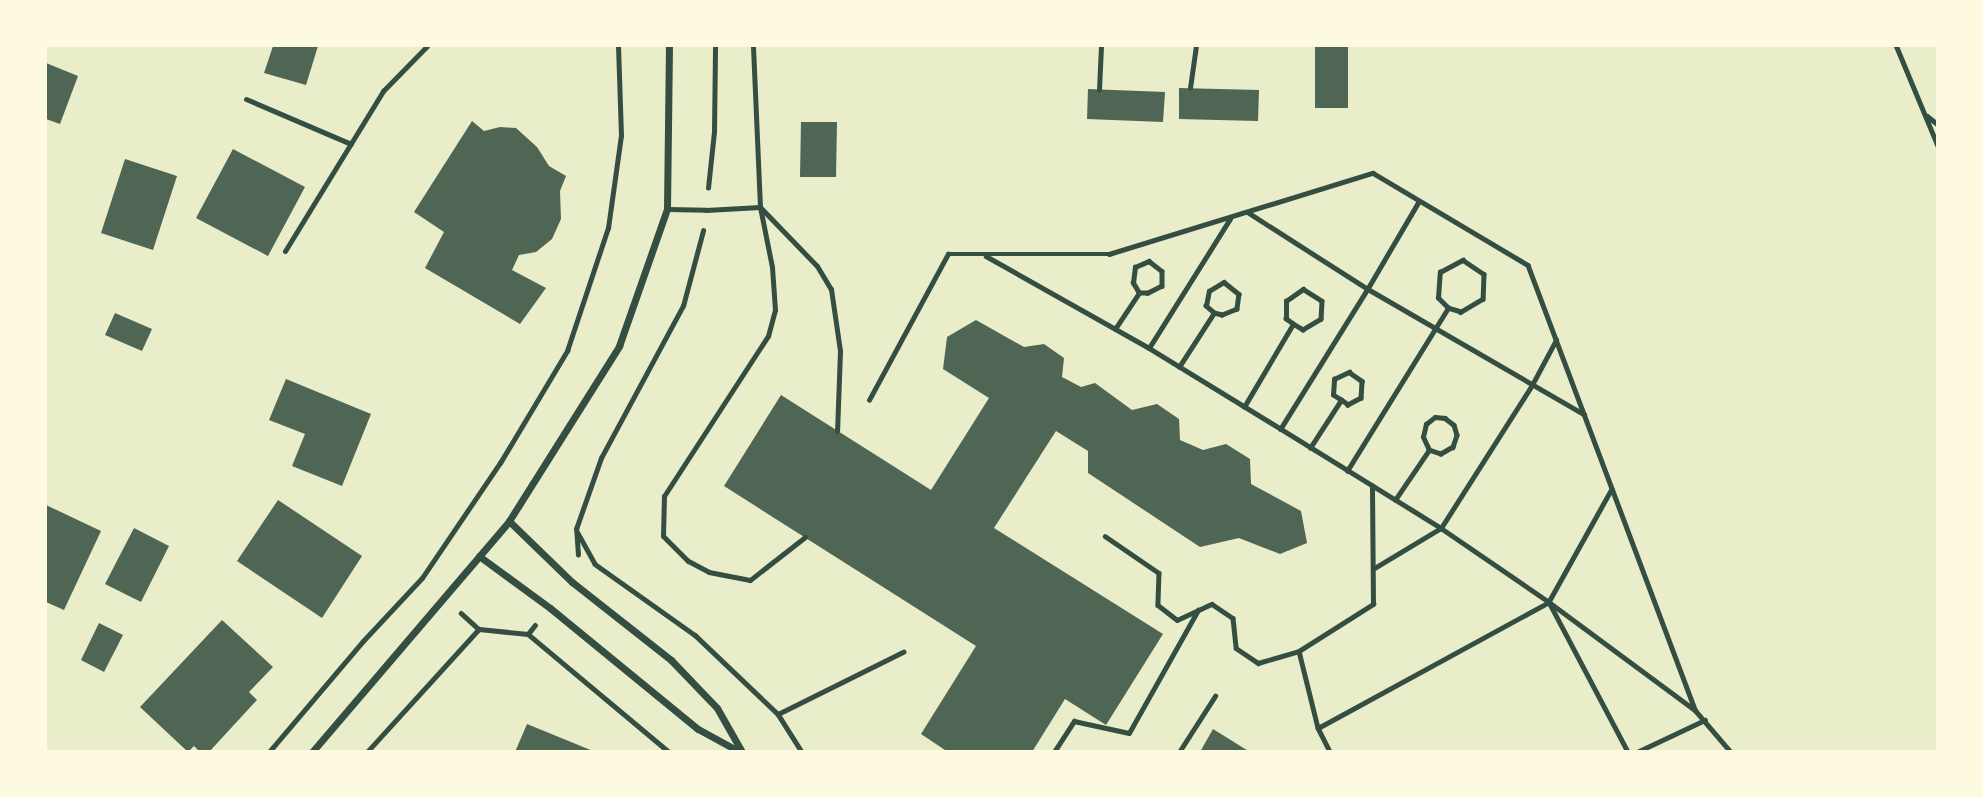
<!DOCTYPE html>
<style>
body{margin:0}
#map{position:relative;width:1983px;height:797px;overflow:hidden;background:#e9edc9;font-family:Barlow,sans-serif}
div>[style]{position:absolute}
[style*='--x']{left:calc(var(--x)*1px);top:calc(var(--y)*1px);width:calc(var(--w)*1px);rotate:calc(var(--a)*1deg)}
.building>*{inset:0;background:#4f6655}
.path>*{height:4.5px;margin:-2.25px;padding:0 2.25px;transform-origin:2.25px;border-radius:2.25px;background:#344e41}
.service>*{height:5px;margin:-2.5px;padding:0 2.5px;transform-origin:2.5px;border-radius:2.5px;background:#344e41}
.minor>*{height:7px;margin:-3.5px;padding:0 3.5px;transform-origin:3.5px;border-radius:3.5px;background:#344e41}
span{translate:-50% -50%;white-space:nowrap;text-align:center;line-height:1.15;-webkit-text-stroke:6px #fefae0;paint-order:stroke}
.frame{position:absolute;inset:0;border:47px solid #fefae0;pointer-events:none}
</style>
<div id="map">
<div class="building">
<div style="clip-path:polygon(273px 46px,318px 46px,306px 85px,264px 73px)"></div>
<div style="clip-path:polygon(1315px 46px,1348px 46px,1348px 108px,1315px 108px)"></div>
<div style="clip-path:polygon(46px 63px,78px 76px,60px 124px,46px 119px)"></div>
<div style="clip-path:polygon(1179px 88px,1259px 90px,1258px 121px,1179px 119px)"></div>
<div style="clip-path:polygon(1088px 89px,1165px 92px,1163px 122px,1087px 119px)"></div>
<div style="clip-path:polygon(472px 121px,484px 131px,500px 127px,516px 128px,537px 147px,549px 166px,566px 176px,560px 191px,561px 219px,552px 239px,536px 252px,519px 255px,512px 270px,546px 288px,520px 324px,425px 268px,444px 232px,414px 212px)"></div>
<div style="clip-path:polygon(801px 122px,837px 122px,836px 177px,800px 177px)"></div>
<div style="clip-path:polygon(233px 149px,305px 187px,268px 256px,196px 218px)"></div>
<div style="clip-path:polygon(125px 159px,177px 176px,153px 250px,101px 233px)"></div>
<div style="clip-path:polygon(115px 313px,152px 329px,142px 351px,105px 335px)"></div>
<div style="clip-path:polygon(976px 320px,1024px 347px,1044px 344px,1064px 358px,1062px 377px,1081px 387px,1095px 383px,1132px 410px,1157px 404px,1179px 419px,1180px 440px,1203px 450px,1226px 444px,1250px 459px,1251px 484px,1301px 511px,1307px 543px,1280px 554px,1239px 538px,1200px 547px,1088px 473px,1088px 451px,1056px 431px,994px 528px,1163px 634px,1106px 725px,1065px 699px,1032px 752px,948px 752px,921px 734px,976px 646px,724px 486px,781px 395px,931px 490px,989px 398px,943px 369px,947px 337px)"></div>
<div style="clip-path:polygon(286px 379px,371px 414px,342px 486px,292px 466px,305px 434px,269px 420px)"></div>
<div style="clip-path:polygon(278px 500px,362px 556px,322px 618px,237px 561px)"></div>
<div style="clip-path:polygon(46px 505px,101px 531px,64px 610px,46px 602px)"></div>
<div style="clip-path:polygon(134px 528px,169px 546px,141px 602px,105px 584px)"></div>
<div style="clip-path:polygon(222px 620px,273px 667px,249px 692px,257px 700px,209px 752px,200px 752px,194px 746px,188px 752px,140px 707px)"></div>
<div style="clip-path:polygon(99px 623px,123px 635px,104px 672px,81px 660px)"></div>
<div style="clip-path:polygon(527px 724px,593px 751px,593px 752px,515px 752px)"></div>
<div style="clip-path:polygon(1213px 729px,1250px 752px,1200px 752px)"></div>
</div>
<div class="path">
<div style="--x:1190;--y:88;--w:42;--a:-81.9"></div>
<div style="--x:1099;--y:90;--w:44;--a:-87.4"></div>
<div style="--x:708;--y:188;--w:56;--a:-83.9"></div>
<div style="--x:714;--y:132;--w:86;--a:-89.3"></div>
<div style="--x:1419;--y:202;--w:101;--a:120.4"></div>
<div style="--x:1368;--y:289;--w:165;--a:121.9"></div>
<div style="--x:1281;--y:429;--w:188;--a:31.7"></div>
<div style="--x:1441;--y:528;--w:131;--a:34.4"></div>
<div style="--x:1549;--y:602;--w:182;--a:36.5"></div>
<div style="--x:1695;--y:710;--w:55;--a:49.4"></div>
<div style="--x:1249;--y:213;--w:141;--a:32.6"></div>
<div style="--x:1368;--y:289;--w:250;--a:30.1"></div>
<div style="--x:986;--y:256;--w:187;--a:29.4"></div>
<div style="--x:1149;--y:348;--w:155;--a:31.5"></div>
<div style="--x:1115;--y:329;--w:43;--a:-56.3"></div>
<div style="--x:1139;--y:293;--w:12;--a:-121"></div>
<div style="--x:1133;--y:283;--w:16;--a:-83"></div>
<div style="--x:1135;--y:267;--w:15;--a:-23"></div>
<div style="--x:1149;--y:261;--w:16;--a:38"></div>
<div style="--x:1162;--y:271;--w:15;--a:90"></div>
<div style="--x:1162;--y:286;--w:16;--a:153"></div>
<div style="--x:1148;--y:293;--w:9;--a:180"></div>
<div style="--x:1149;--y:348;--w:152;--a:-57.9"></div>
<div style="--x:1179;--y:367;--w:64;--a:-57.1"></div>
<div style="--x:1214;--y:313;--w:11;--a:-139"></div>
<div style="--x:1206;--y:306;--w:15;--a:-79"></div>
<div style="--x:1209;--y:291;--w:17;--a:-31"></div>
<div style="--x:1224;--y:282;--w:19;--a:39"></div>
<div style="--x:1239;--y:294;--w:15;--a:98"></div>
<div style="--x:1237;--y:309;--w:16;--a:158"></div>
<div style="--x:1222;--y:315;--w:8;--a:-166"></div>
<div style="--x:869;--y:400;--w:166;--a:-61.6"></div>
<div style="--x:948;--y:254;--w:161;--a:0"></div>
<div style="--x:1109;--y:254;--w:276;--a:-17.1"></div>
<div style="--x:1373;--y:173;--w:180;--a:30.7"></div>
<div style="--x:1528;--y:265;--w:475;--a:69.4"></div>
<div style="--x:1244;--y:407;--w:96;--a:-59.4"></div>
<div style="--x:1293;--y:324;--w:9;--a:-144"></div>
<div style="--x:1286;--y:319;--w:18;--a:-90"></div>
<div style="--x:1286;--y:301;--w:21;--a:-35"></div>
<div style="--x:1303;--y:289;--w:22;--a:32"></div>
<div style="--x:1322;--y:301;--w:18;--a:93"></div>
<div style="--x:1321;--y:319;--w:21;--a:149"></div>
<div style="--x:1303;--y:330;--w:12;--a:-149"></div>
<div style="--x:1310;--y:448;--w:57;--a:-57.1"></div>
<div style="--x:1341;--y:400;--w:9;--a:-148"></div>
<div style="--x:1333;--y:395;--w:16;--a:-86"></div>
<div style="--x:1334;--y:379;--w:17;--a:-25"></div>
<div style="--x:1349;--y:372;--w:16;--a:35"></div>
<div style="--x:1362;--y:381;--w:17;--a:93"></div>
<div style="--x:1361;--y:398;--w:15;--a:152"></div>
<div style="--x:1348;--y:405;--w:9;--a:-144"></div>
<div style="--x:1347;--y:471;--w:192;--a:-58.2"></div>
<div style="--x:1448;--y:308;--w:14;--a:-135"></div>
<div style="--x:1438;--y:298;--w:26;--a:-86"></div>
<div style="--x:1440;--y:272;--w:26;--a:-28"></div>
<div style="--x:1463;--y:260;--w:25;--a:34"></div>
<div style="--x:1484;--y:274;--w:25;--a:92"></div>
<div style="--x:1483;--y:299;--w:26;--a:149"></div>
<div style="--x:1461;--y:312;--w:14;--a:-163"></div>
<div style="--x:1612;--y:489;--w:129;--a:119.1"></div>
<div style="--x:1549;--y:602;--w:170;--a:62.2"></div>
<div style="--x:1395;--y:500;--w:60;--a:-55.8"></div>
<div style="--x:1429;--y:450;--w:14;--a:-115"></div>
<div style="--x:1423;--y:437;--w:13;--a:-77"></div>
<div style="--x:1426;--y:424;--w:11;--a:-38"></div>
<div style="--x:1435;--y:417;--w:10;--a:6"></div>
<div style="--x:1445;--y:418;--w:11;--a:38"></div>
<div style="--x:1454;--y:425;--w:10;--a:73"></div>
<div style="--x:1457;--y:435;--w:13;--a:108"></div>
<div style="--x:1453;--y:447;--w:14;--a:150"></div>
<div style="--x:1441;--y:454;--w:13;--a:-162"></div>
<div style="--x:578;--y:533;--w:35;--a:61"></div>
<div style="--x:595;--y:564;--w:123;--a:35.4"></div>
<div style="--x:695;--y:635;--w:115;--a:43.6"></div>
<div style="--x:778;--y:714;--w:45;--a:57.7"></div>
<div style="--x:1105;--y:536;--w:65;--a:34.4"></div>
<div style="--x:1159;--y:573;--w:32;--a:92"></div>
<div style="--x:1158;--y:605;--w:24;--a:38"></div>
<div style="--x:1177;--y:620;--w:38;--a:-25"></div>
<div style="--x:1212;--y:604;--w:25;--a:34"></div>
<div style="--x:1233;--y:618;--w:30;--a:84"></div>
<div style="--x:1236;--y:648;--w:27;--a:34"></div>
<div style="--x:1258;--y:663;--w:43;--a:-16.3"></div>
<div style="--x:1299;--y:651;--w:79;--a:76.1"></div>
<div style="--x:1318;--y:728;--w:27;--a:63"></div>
<div style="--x:578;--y:555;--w:26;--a:-94"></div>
<div style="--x:576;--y:529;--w:75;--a:-70.6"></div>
<div style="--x:601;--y:458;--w:173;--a:-61.7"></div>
<div style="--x:683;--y:306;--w:78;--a:-75.1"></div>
<div style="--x:1373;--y:569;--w:79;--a:-31.1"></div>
<div style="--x:1441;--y:528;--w:169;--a:-57.5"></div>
<div style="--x:1532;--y:385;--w:51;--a:-61.9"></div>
<div style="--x:461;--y:613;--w:24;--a:42"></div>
<div style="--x:528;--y:634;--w:11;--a:-52"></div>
<div style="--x:1299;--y:651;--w:88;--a:-32.4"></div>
<div style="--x:1373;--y:604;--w:118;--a:-90.5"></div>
<div style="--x:778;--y:714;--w:140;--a:-26.4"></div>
<div style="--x:1318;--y:728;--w:263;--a:-28.6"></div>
<div style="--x:269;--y:752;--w:145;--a:-49.7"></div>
<div style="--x:363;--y:641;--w:86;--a:-46.9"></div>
<div style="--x:422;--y:578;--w:139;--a:-55.9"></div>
<div style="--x:500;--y:463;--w:131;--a:-59.1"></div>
<div style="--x:567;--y:351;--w:130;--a:-71.6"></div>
<div style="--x:608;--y:228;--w:93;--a:-82"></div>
<div style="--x:621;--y:136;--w:90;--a:-91.9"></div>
<div style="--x:367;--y:752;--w:166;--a:-47.7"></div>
<div style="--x:479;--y:629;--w:49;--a:5.8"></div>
<div style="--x:528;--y:634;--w:184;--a:39.9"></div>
<div style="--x:1054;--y:752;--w:37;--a:-57"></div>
<div style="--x:1074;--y:721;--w:56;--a:12.3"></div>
<div style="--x:1129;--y:733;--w:141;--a:-60.7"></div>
<div style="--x:1637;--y:752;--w:75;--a:-25.2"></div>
</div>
<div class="service">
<div style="--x:1896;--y:46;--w:109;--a:67.4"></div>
<div style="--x:246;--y:99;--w:114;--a:23.2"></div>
<div style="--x:1927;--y:116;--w:14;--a:39"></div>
<div style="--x:667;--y:209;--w:39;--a:1"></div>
<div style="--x:706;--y:210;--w:54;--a:-3.2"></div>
<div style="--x:760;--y:207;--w:161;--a:-92.5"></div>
<div style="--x:285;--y:251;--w:188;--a:-58.5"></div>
<div style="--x:383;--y:91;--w:63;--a:-45.6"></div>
<div style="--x:805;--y:537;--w:70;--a:142"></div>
<div style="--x:750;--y:580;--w:42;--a:-169"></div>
<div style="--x:709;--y:572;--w:24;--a:-152"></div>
<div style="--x:688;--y:561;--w:35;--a:-135"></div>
<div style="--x:663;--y:536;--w:40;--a:-88.6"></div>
<div style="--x:664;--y:496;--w:191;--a:-57"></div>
<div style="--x:768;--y:336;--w:27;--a:-75"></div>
<div style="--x:775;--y:310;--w:43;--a:-94"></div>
<div style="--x:772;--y:267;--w:61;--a:-101.3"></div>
<div style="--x:760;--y:207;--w:82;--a:46"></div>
<div style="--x:817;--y:266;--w:27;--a:59"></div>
<div style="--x:831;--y:289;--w:63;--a:81.7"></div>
<div style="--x:840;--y:351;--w:80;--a:92.1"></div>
<div style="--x:1179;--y:752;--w:67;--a:-57.3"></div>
</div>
<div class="minor">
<div style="--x:509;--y:521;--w:88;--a:44.1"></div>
<div style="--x:572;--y:582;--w:126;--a:38.2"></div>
<div style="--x:671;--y:660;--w:66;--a:46.2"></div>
<div style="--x:717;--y:708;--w:51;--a:60.4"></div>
<div style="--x:479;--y:556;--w:88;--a:36.2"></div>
<div style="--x:550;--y:608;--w:191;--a:39.3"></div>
<div style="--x:698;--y:729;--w:48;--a:28.7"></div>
<div style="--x:312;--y:752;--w:304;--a:-49.5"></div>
<div style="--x:509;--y:521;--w:207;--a:-57.8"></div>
<div style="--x:619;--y:346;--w:145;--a:-70.7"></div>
<div style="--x:667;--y:209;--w:163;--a:-89.3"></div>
</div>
<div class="frame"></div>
</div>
